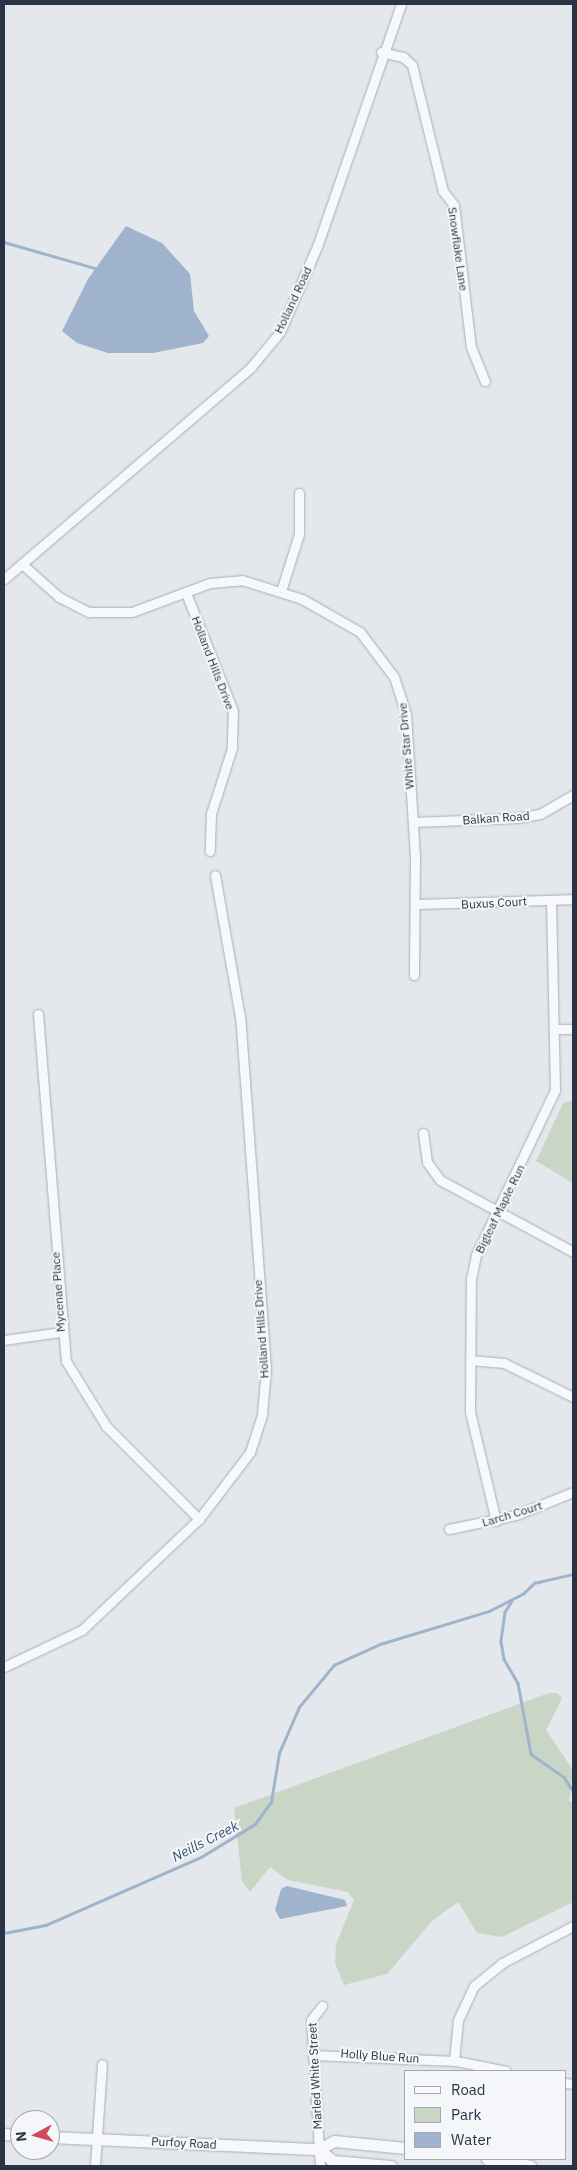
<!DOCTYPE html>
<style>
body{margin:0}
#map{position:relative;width:577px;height:2170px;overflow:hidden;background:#e4e7ec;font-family:"IBM Plex Sans",sans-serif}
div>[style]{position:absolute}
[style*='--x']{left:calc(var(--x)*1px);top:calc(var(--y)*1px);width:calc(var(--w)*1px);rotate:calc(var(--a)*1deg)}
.green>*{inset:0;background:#c9d6c5}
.water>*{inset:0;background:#9fb4cc}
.stream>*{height:2.5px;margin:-1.25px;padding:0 1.25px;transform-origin:1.25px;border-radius:1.25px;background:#9fb4cc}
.roads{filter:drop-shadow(0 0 1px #a9aeb7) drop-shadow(0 0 1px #a9aeb7)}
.minor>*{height:9px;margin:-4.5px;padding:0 4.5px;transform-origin:4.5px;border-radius:4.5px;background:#f7f8fa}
.tertiary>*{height:11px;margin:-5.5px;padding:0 5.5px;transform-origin:5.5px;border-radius:5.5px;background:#f7f8fa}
span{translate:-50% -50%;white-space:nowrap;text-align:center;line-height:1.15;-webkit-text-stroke:4px #f4f6f9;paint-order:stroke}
.street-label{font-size:12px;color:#2b3445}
.water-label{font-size:14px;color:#34527a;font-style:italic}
.frame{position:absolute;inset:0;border:5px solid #2b3445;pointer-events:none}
.legend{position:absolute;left:404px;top:2070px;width:162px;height:90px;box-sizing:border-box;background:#f4f6f9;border:1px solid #a4a8b1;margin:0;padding:6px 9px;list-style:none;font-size:15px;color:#2b3445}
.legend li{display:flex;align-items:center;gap:10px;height:25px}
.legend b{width:25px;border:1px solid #a4a8b1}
.north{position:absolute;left:10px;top:2110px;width:50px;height:50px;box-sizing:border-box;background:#f4f6f9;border:1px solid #a4a8b1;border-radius:50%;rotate:264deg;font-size:14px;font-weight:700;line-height:20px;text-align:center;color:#2b3445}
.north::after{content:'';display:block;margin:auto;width:18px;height:22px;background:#d1495b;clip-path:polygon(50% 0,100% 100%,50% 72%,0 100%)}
</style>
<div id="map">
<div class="green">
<div style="clip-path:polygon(573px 1100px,573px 1183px,536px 1161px,563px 1103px)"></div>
<div style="clip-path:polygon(549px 1693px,557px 1693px,562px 1698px,546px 1730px,573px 1770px,569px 1801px,573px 1802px,573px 1902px,502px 1937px,477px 1933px,458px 1902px,433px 1920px,387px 1974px,344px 1985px,335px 1964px,336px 1944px,354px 1900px,348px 1892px,288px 1880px,270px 1867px,250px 1892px,242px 1881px,234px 1808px)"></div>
</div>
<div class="water">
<div style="clip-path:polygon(126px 226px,162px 243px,190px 274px,194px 311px,209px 336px,203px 343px,153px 353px,108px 353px,77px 343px,62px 331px,88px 279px)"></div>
<div style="clip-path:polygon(287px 1886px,345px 1900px,347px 1906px,280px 1919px,275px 1910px,281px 1889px)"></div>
</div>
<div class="stream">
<div style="--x:4;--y:242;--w:98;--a:16"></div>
<div style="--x:512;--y:1601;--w:13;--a:122"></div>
<div style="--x:505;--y:1612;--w:30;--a:98"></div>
<div style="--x:501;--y:1642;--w:17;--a:80"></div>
<div style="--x:504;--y:1659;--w:28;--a:60"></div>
<div style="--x:518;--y:1683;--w:72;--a:79.6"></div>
<div style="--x:531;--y:1754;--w:40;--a:34.9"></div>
<div style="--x:564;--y:1777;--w:17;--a:57"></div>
<div style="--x:4;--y:1933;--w:43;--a:-10.8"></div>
<div style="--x:46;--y:1925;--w:169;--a:-23.7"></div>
<div style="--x:201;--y:1857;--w:63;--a:-31.4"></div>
<div style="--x:255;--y:1824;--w:27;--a:-54"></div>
<div style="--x:271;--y:1802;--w:50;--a:-80.7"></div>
<div style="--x:279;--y:1753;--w:50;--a:-66.5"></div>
<div style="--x:299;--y:1707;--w:55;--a:-50.2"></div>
<div style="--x:334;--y:1665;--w:51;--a:-24.5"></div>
<div style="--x:380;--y:1644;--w:114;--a:-16.8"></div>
<div style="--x:489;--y:1611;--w:38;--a:-27"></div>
<div style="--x:523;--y:1594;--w:16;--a:-45"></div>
<div style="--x:534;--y:1583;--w:40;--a:-13"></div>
</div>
<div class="roads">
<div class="minor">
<div style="--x:381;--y:52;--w:23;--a:13"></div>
<div style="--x:403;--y:57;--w:12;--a:42"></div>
<div style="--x:412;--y:65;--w:130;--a:76.2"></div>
<div style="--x:443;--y:191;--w:18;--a:52"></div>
<div style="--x:454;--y:205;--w:143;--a:83.2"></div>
<div style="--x:471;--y:347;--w:37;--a:68"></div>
<div style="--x:22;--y:564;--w:50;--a:41.7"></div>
<div style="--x:59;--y:597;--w:34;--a:27"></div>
<div style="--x:89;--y:612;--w:43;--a:0"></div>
<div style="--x:132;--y:612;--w:83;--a:-20.4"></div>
<div style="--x:210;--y:583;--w:32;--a:-5"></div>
<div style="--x:242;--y:580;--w:63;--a:17.6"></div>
<div style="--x:302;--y:599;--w:67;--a:29.6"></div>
<div style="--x:360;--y:632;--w:56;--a:52.9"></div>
<div style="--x:394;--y:677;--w:39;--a:72"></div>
<div style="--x:406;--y:714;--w:142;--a:86.4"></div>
<div style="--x:415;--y:856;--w:119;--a:90.5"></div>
<div style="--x:4;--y:579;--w:326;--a:-40.6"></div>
<div style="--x:251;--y:367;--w:45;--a:-50.4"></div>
<div style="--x:280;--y:332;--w:96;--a:-66.6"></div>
<div style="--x:318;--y:244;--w:254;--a:-70.9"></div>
<div style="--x:281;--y:591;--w:60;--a:-72.5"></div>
<div style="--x:299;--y:534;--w:41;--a:-90"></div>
<div style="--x:186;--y:593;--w:127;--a:68.3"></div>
<div style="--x:233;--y:711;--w:37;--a:92"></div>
<div style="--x:232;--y:748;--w:69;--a:107.7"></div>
<div style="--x:211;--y:814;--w:37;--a:92"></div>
<div style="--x:413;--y:822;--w:104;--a:-2.2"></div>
<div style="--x:517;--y:818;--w:23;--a:-10"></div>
<div style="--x:540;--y:814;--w:38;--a:-30"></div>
<div style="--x:415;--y:904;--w:158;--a:-1.8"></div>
<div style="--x:38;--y:1014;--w:348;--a:85.4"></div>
<div style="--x:66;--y:1361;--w:76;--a:58.4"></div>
<div style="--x:106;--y:1426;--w:132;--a:45"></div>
<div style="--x:555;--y:1029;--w:18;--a:0"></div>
<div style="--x:423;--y:1133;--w:29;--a:82"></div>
<div style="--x:427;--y:1162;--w:22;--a:54"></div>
<div style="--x:440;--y:1180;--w:151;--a:28.4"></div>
<div style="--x:4;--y:1340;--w:57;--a:-8.1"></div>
<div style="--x:470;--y:1360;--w:34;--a:5"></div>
<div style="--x:504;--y:1363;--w:77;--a:26.2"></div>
<div style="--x:496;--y:1521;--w:112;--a:-103.4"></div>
<div style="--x:470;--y:1412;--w:133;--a:-89.6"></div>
<div style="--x:471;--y:1279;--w:25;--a:-78"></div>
<div style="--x:476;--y:1255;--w:183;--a:-64.4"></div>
<div style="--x:555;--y:1090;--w:190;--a:-91.2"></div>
<div style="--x:449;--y:1529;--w:68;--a:-11.8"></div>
<div style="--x:516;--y:1515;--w:61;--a:-22"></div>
<div style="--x:4;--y:1667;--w:86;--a:-25.4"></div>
<div style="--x:82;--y:1630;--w:161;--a:-43.5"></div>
<div style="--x:199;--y:1519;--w:84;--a:-52.7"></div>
<div style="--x:250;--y:1452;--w:40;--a:-72"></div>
<div style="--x:262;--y:1414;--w:46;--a:-85"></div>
<div style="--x:266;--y:1368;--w:352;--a:-94.2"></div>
<div style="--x:240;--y:1017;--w:144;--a:-100"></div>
<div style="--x:313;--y:2055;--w:143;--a:2.4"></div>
<div style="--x:456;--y:2061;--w:51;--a:11.3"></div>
<div style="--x:454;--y:2061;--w:41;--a:-84.4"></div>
<div style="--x:458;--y:2020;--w:38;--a:-65"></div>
<div style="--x:474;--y:1986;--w:36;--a:-39"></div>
<div style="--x:502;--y:1963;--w:80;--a:-27.5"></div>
<div style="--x:566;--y:2083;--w:7;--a:8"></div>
<div style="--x:95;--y:2166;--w:102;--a:-86.1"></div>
<div style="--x:320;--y:2166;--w:146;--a:-93.5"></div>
<div style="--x:311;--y:2020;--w:18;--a:-52"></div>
</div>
<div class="tertiary">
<div style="--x:4;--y:2134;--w:16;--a:4"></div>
<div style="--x:50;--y:2137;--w:269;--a:2.6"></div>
<div style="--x:319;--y:2149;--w:17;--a:-28"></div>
<div style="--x:334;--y:2141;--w:72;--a:5.6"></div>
<div style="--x:319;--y:2149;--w:18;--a:41"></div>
<div style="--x:333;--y:2161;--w:58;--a:4.9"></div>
<div style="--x:487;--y:2159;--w:44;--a:9.2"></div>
</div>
</div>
<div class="street-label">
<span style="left:458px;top:249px;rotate:82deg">Snowflake Lane</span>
<span style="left:293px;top:300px;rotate:-65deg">Holland Road</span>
<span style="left:213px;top:663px;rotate:69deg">Holland Hills Drive</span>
<span style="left:406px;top:746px;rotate:-95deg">White Star Drive</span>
<span style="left:496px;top:818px;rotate:-4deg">Balkan Road</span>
<span style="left:494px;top:903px;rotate:-3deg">Buxus Court</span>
<span style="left:500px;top:1209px;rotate:-64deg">Bigleaf Maple Run</span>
<span style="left:58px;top:1292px;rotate:-94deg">Mycenae Place</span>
<span style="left:261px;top:1329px;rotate:-94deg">Holland Hills Drive</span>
<span style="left:512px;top:1514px;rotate:-17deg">Larch Court</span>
<span style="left:380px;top:2056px;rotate:4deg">Holly Blue Run</span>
<span style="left:315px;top:2076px;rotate:-93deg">Marled White Street</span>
<span style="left:184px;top:2143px;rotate:3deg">Purfoy Road</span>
</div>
<div class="water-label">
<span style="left:205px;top:1841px;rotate:-27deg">Neills Creek</span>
</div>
<div class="frame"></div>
<ul class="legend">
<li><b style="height:6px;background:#f7f8fa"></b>Road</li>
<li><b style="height:14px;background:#c9d6c5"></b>Park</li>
<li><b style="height:14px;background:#9fb4cc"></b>Water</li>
</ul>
<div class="north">N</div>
</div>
